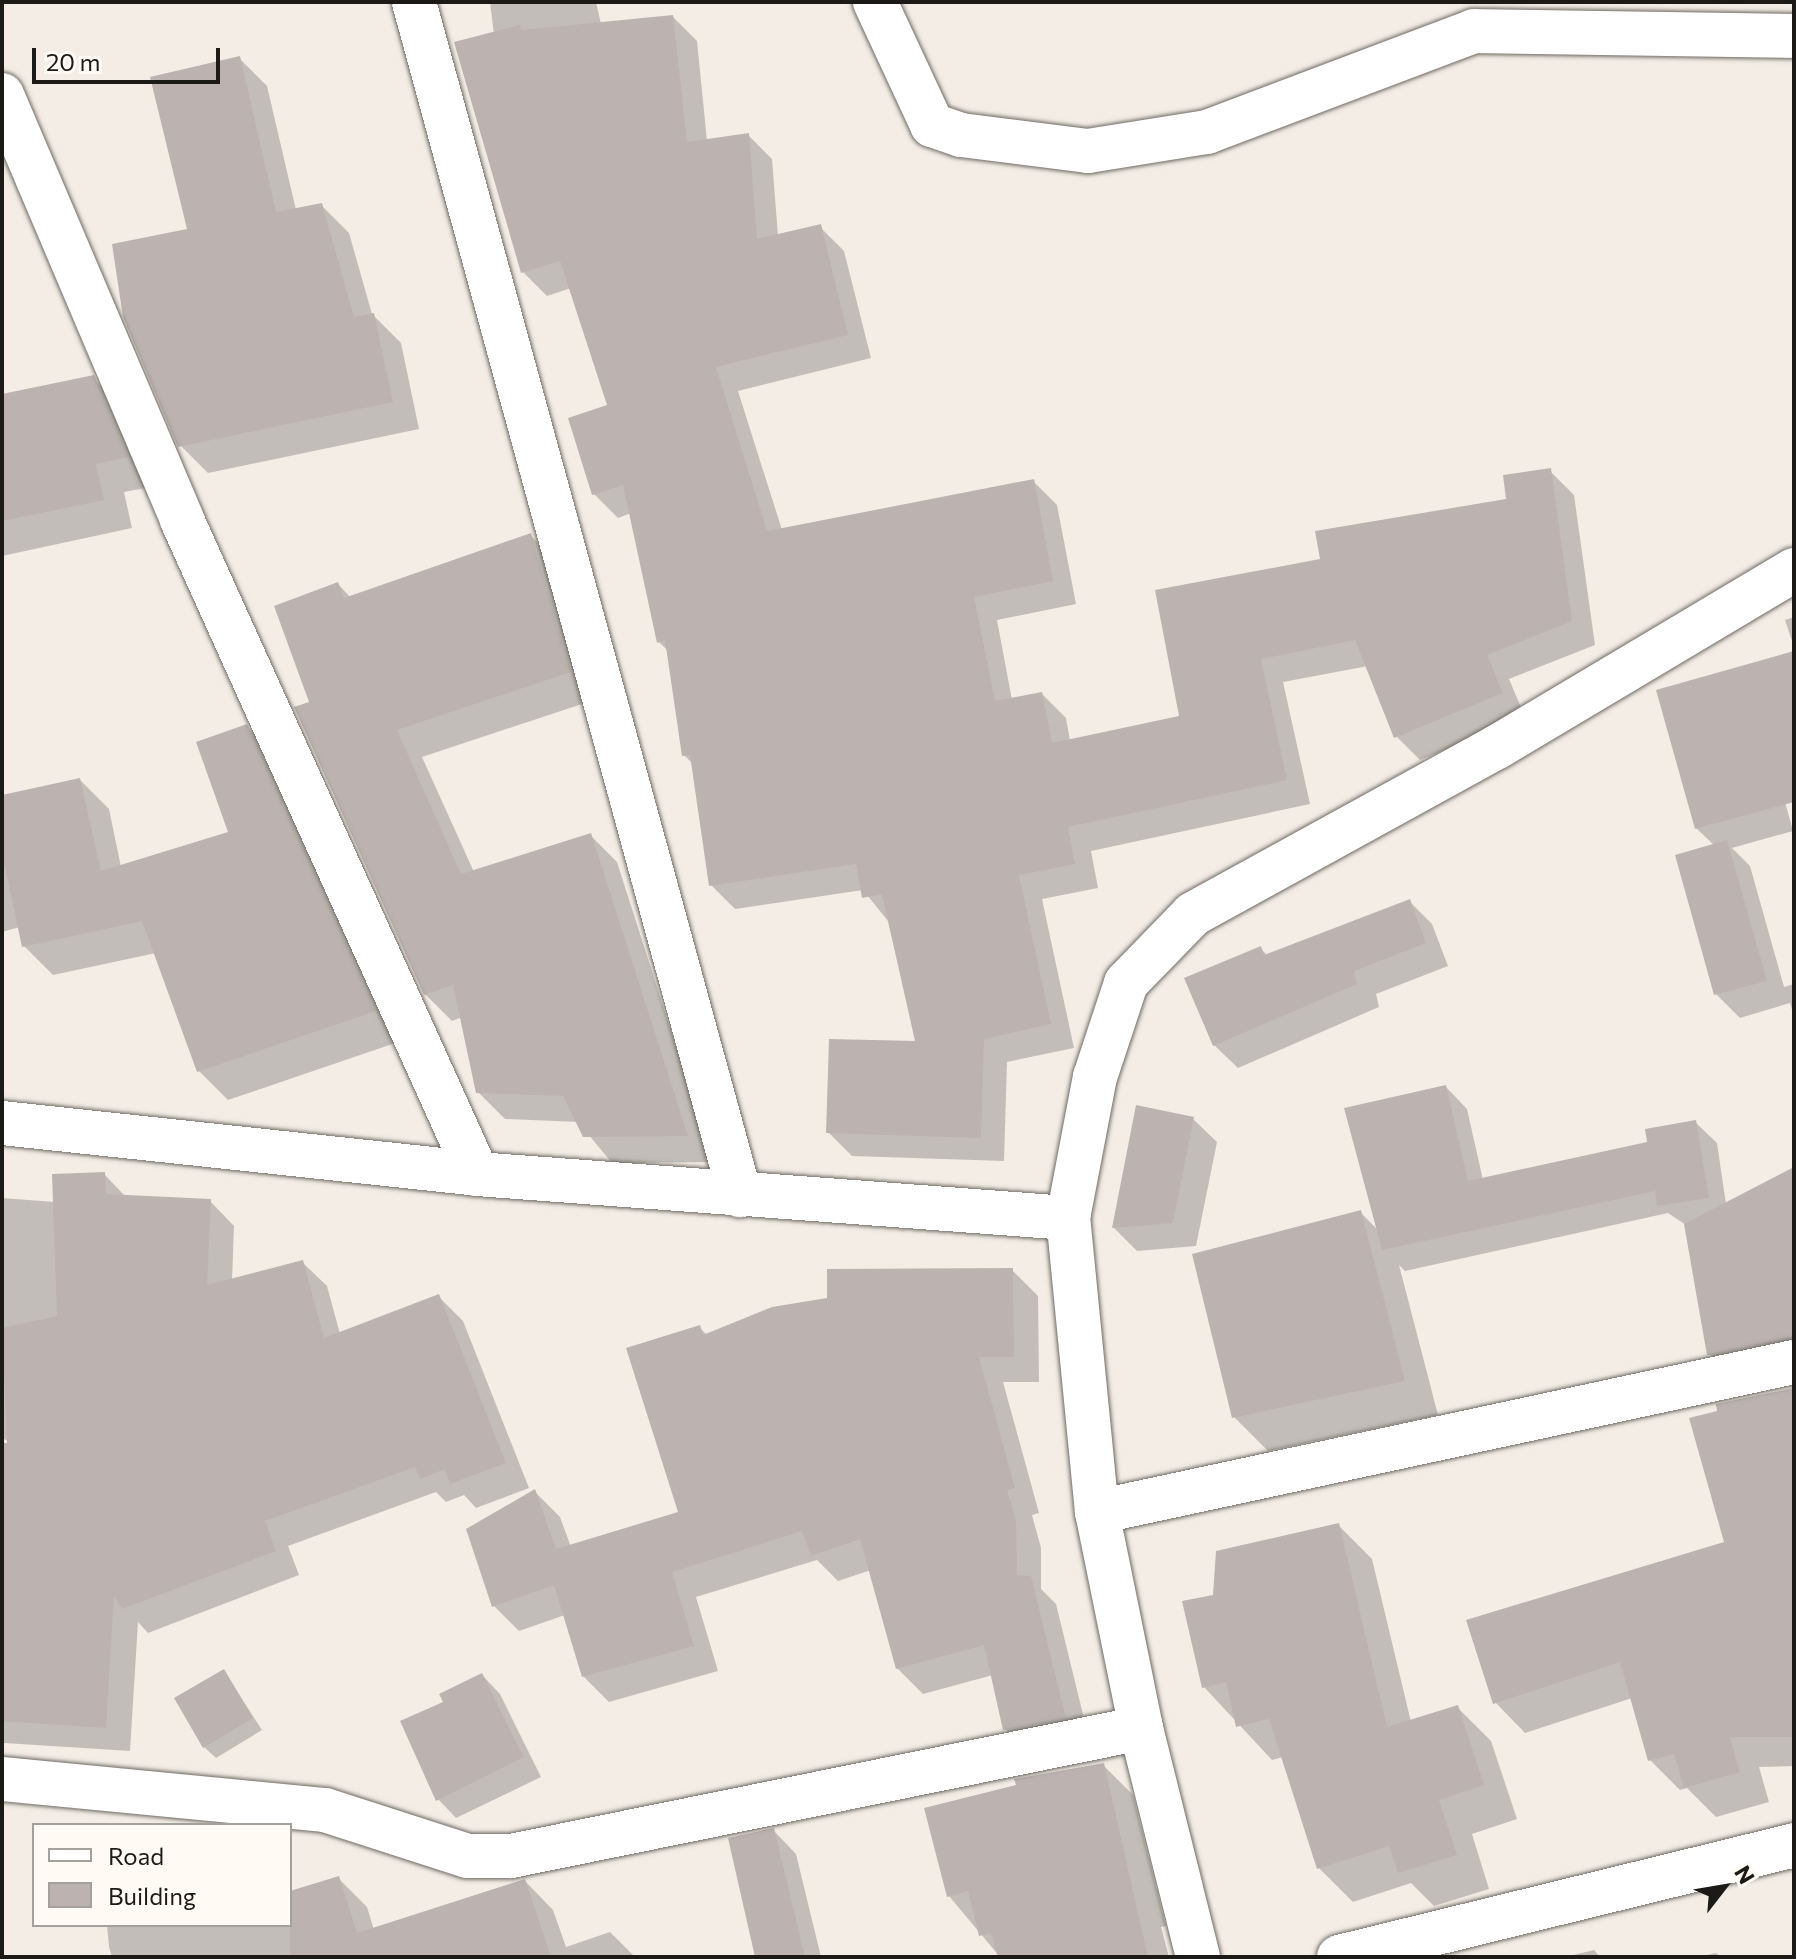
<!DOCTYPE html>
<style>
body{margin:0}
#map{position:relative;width:1796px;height:1959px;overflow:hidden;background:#f3ede6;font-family:Commissioner,sans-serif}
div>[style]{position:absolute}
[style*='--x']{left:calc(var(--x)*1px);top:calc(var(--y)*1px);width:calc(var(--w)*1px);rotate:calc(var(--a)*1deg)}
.shadow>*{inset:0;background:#0003}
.building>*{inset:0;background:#bcb3b0}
.roads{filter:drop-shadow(0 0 2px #6f6a63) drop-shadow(0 0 2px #6f6a63)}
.street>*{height:44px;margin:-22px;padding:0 22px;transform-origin:22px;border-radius:22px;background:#fff}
span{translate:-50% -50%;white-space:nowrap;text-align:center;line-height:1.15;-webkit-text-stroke:6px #fffaf4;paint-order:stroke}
.frame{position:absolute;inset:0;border:4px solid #1c1a17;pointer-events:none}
.legend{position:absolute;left:32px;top:1823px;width:260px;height:104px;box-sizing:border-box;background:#fffaf4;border:2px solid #a4a09c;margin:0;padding:10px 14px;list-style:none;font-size:24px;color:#1c1a17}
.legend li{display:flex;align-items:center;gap:16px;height:40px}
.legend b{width:40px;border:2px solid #a4a09c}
.north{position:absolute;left:1684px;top:1847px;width:80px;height:80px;-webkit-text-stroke:6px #fffaf4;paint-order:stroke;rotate:59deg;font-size:22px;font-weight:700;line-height:32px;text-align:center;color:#1c1a17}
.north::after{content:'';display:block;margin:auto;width:28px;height:36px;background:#1c1a17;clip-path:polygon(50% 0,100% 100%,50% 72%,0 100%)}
.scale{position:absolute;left:32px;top:48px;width:188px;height:36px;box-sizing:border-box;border:4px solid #1c1a17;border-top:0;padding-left:10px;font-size:24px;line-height:28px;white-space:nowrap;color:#1c1a17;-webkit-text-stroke:6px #fffaf4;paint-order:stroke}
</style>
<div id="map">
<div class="shadow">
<div style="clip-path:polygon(490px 2px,596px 2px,601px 24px,673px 17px,697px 41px,707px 141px,748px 135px,772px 159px,778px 236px,820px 227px,844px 251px,871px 358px,738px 391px,782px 530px,1033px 481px,1057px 505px,1076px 604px,997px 620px,1012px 700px,1042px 694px,1066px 718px,1070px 741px,1182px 718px,1322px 561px,1508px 501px,1550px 471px,1574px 495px,1595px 645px,1509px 679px,1525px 717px,1420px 760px,1396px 736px,1368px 666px,1283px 682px,1310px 804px,1091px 851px,1098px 888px,1042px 899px,1074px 1048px,1007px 1062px,1004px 1161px,852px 1156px,828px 1132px,917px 1043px,888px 921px,863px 890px,735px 909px,711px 885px,693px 764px,684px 755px,669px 652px,659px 642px,631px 513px,618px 518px,594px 494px,609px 406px,571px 288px,547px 296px,523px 272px)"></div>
<div style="clip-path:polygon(239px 58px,267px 86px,296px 210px,321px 205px,349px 233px,372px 314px,401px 343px,419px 429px,208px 473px,180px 445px)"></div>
<div style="clip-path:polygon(93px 378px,122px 407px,156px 486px,124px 492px,132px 528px,2px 556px,2px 396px)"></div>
<div style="clip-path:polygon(530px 535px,557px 562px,597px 699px,422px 757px,474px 872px,590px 835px,617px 862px,713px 1162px,612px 1163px,578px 1122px,505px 1119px,478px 1092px,462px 1017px,452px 1021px,425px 994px,311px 703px,338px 584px,351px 598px)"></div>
<div style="clip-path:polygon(1794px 617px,1794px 647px,1785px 620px)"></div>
<div style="clip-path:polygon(1794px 653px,1794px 756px,1774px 762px,1793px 831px,1732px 848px,1750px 866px,1784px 987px,1794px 984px,1794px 1016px,1790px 1003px,1740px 1018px,1716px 994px,1715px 846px,1696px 828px)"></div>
<div style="clip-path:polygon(246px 726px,275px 756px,404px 1040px,228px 1100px,199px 1071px,156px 953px,53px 975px,24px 946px,20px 927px,2px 932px,2px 800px,80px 780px,109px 809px,121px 867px,231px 833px)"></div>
<div style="clip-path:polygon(1409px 901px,1432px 924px,1448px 966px,1376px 994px,1379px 1007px,1238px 1068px,1214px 1045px,1260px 948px,1268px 956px)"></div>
<div style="clip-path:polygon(1446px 1087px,1467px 1109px,1483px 1180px,1650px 1144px,1695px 1122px,1717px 1143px,1726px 1204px,1794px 1169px,1794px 1364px,1730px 1375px,1709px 1354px,1686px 1225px,1668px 1213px,1405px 1271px,1399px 1265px,1438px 1415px,1268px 1451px,1234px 1417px,1360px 1212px,1379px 1231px)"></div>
<div style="clip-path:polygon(1193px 1119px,1217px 1142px,1196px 1246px,1137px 1251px,1114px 1228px)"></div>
<div style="clip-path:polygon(104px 1174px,126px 1197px,210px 1201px,234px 1226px,232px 1281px,302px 1262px,327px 1286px,340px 1334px,438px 1296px,463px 1321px,529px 1488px,476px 1508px,464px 1495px,446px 1502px,436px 1492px,288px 1546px,299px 1575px,148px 1633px,138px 1622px,130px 1751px,4px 1743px,2px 1478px,86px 1482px,2px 1438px,2px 1198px,55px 1202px)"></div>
<div style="clip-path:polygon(1012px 1270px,1038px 1296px,1039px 1382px,1003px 1382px,1039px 1513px,1032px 1515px,1041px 1548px,1041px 1589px,1056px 1604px,1090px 1743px,1031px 1755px,1005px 1729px,993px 1675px,923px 1694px,897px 1668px,871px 1570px,838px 1581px,817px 1560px,696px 1597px,718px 1671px,609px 1702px,583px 1676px,565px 1615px,519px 1631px,494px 1606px,535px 1492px,560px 1517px,571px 1547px,681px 1513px,699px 1327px,707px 1335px)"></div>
<div style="clip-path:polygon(1794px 1390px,1794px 1766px,1759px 1767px,1769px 1802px,1716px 1817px,1687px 1788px,1680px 1790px,1650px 1760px,1632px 1698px,1525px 1733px,1495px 1702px,1726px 1543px)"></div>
<div style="clip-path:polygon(1338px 1525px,1372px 1559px,1411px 1722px,1457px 1707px,1491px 1741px,1517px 1819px,1472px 1834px,1489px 1889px,1434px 1906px,1411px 1883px,1353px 1902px,1319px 1868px,1283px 1757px,1272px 1760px,1204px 1687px,1215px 1596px)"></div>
<div style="clip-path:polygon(224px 1671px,262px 1730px,216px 1758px,204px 1747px)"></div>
<div style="clip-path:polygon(482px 1675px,500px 1694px,541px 1777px,456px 1818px,438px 1799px,446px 1703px)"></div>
<div style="clip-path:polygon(1103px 1765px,1133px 1795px,1166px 1926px,1161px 1927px,1169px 1957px,1000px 1957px,949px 1896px)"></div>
<div style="clip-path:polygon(773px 1830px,796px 1854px,821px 1957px,757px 1957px)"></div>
<div style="clip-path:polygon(338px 1878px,367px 1907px,374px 1930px,525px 1881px,553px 1910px,566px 1947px,610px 1932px,635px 1957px,112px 1957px,109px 1947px,107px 1925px,290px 1925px,290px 1894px)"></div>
<div style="clip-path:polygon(1594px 1950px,1600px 1957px,1565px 1957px)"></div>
<div style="clip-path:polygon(1716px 1953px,1721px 1957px,1697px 1957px)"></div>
</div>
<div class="building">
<div style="clip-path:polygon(673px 15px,687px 142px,749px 133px,757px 239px,821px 224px,848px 335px,716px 367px,767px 531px,1034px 479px,1053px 581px,974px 597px,995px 701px,1042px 692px,1052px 743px,1179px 716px,1155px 590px,1320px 559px,1315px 531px,1506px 499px,1503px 475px,1551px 468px,1572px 621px,1487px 655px,1503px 693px,1394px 738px,1355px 640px,1261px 659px,1287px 780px,1068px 827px,1075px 864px,1019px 875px,1051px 1024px,984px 1039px,981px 1138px,826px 1133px,829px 1039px,915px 1041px,882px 894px,862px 898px,856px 864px,709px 886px,690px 755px,682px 756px,665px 640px,657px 643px,623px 485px,592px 495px,568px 418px,607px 405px,560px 261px,521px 273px,454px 42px,520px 25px,521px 30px)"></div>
<div style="clip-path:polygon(240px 56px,276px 212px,322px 203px,354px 317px,374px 313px,393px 402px,178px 447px,123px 317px,112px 244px,187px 229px,150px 77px)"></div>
<div style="clip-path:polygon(94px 375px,128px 457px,96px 464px,104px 500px,2px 521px,2px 394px)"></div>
<div style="clip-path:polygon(531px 533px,571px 672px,397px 730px,461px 874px,591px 833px,688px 1136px,583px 1137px,563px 1096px,476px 1093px,453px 985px,424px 995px,294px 707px,309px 702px,274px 606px,338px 582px,344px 598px)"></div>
<div style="clip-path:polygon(1794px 651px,1794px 802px,1695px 829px,1656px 690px)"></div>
<div style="clip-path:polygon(247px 724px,376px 1011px,197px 1072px,142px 921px,22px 947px,2px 853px,2px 795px,80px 778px,101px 871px,228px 832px,196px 742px)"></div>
<div style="clip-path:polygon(1727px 840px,1767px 981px,1714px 995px,1675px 855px)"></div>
<div style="clip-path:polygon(1410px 899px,1426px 943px,1354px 971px,1357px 984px,1213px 1046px,1184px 978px,1261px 946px,1264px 955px)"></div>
<div style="clip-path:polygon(1446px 1085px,1468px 1181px,1647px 1142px,1645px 1129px,1696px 1120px,1709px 1198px,1657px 1206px,1655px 1191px,1382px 1250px,1344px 1108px)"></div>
<div style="clip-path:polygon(1136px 1105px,1194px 1117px,1173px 1223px,1112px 1228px)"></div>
<div style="clip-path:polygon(1794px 1167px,1794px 1338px,1707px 1355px,1684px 1224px)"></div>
<div style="clip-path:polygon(105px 1172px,106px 1194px,211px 1199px,207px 1285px,303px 1260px,324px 1338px,439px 1294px,506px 1463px,450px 1484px,445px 1469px,420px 1479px,415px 1467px,265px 1521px,276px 1551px,122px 1609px,114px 1596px,106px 1728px,2px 1721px,2px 1443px,7px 1443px,2px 1328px,57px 1316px,52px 1174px)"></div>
<div style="clip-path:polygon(1361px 1210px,1405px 1381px,1232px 1418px,1192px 1254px)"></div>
<div style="clip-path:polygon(1013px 1268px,1014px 1357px,979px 1357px,1015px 1488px,1007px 1490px,1016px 1521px,1017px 1575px,1031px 1576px,1066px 1718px,1003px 1730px,984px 1645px,896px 1669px,860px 1539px,811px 1556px,802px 1531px,672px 1572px,694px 1646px,582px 1677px,554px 1585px,492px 1607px,466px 1529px,535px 1489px,556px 1549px,678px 1512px,626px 1348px,700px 1325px,703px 1335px,772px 1307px,827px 1298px,827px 1269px)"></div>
<div style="clip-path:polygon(1794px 1388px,1794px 1737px,1730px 1737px,1740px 1772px,1684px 1788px,1674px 1754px,1648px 1761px,1620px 1662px,1493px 1704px,1466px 1620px,1724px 1542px,1689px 1418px,1717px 1411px,1716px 1404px)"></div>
<div style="clip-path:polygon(1339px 1523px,1387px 1727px,1458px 1705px,1484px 1785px,1439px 1800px,1457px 1855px,1398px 1873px,1389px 1846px,1317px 1869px,1269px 1719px,1236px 1727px,1226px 1682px,1202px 1688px,1182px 1601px,1213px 1595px,1216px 1551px)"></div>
<div style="clip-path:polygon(224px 1669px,253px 1718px,203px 1748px,174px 1698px)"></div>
<div style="clip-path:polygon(482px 1673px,524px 1757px,436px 1801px,400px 1721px,443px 1702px,439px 1694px)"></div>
<div style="clip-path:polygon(1104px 1763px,1148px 1957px,998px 1957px,991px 1933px,979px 1936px,968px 1891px,947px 1897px,924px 1808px,1016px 1785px,1014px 1779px)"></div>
<div style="clip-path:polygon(774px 1828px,805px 1957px,755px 1957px,728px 1838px)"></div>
<div style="clip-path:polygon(339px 1876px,357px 1933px,525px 1879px,551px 1957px,290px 1957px,290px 1891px)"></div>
</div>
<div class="roads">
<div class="street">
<div style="--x:414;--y:2;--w:1237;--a:74.72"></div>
<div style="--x:875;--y:2;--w:136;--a:65.1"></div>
<div style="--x:932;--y:125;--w:31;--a:19"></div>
<div style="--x:961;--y:135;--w:128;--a:7.2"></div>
<div style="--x:1088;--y:151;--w:121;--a:-9.1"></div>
<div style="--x:1207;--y:132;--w:285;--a:-20.7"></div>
<div style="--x:1474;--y:31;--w:320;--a:0.9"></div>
<div style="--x:2;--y:95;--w:462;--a:67"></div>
<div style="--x:182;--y:520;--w:717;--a:65.72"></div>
<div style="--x:2;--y:1123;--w:478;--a:6.1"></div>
<div style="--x:477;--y:1174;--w:593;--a:4.26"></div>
<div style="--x:1097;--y:1512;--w:713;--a:-12.15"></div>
<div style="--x:2;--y:1779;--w:324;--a:5.5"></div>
<div style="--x:325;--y:1810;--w:149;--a:17.9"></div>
<div style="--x:467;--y:1856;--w:44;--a:0"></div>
<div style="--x:511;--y:1856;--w:643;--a:-11.48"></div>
<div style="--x:1198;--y:1957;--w:236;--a:-104"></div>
<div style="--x:1141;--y:1728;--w:220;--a:-101.5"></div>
<div style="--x:1097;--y:1512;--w:295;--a:-95.6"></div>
<div style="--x:1068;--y:1218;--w:144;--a:-79.2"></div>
<div style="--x:1095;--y:1077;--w:99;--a:-71.7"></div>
<div style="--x:1126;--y:983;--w:96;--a:-45.8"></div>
<div style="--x:1193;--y:914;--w:347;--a:-28.8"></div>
<div style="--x:1497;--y:747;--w:346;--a:-30.8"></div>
<div style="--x:1339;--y:1957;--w:469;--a:-13.8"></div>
</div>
</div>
<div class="frame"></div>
<ul class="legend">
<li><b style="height:10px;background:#fff"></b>Road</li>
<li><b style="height:22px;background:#bcb3b0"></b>Building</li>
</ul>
<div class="north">N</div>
<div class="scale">20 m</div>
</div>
